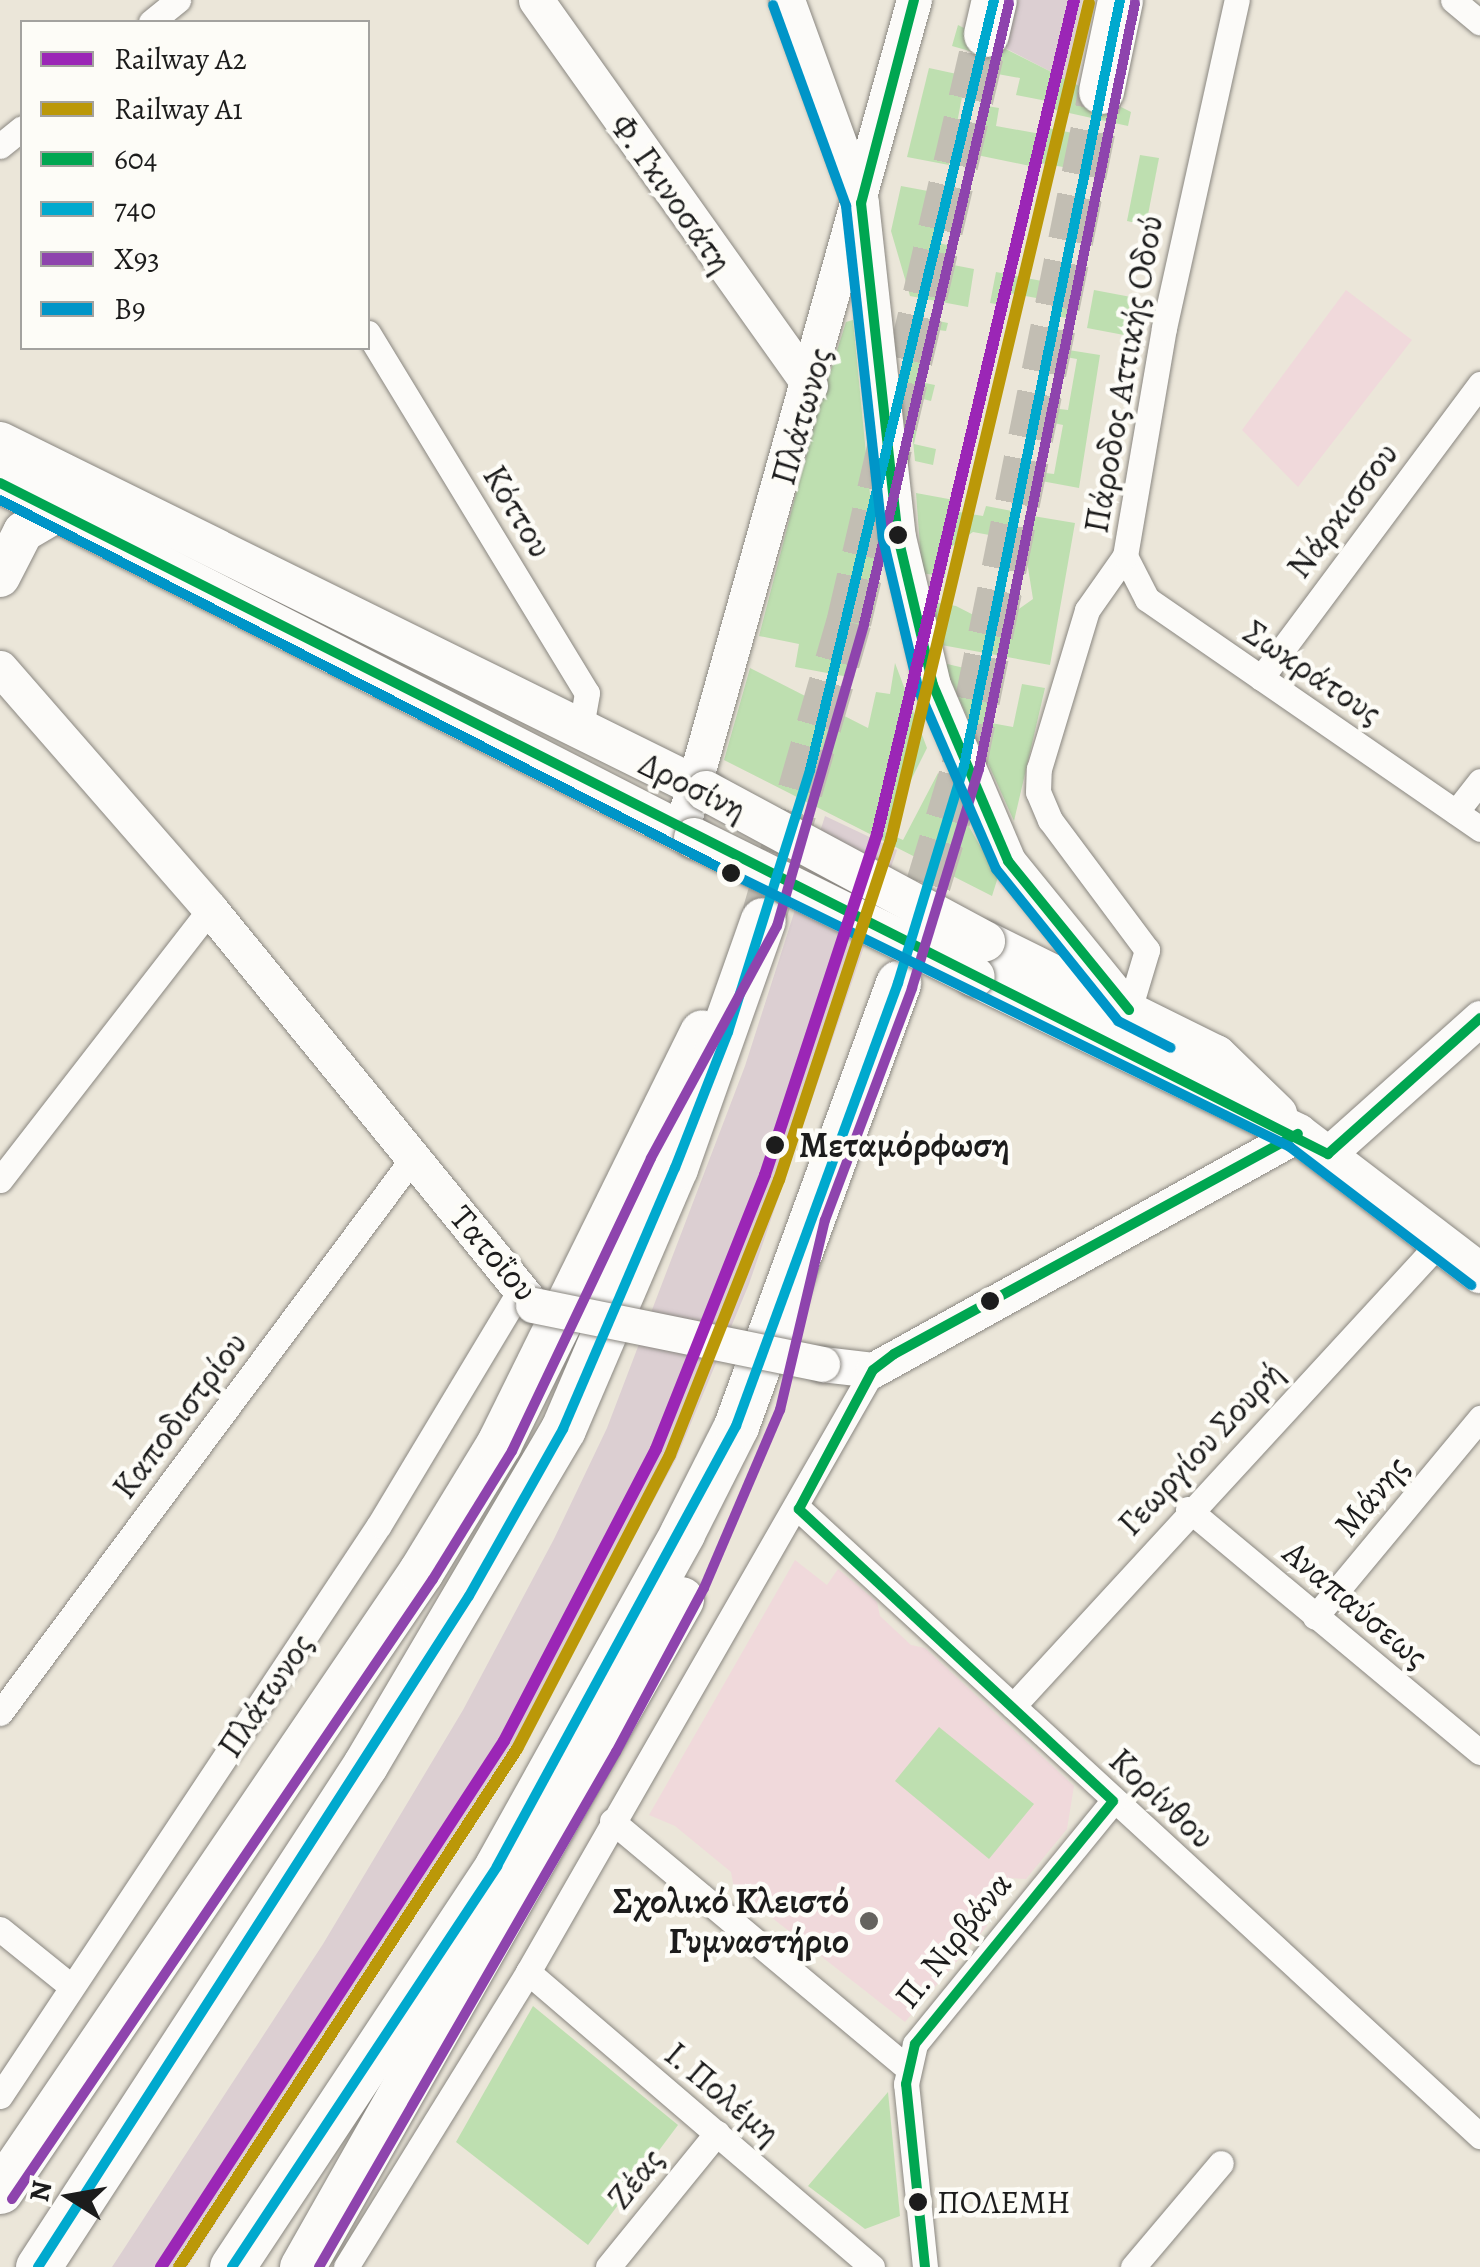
<!DOCTYPE html>
<meta charset="utf-8">
<style>
body{margin:0}
#map{position:relative;width:1480px;height:2267px;overflow:hidden;background:#ebe6d9;font-family:Alegreya,serif}
div>[style]{position:absolute}
[style*='--x']{left:calc(var(--x)*1px);top:calc(var(--y)*1px);width:calc(var(--w)*1px);rotate:calc(var(--a)*1deg)}
.built>*{inset:0;background:#f0d9db}
.industrial>*{inset:0;background:#dccfd2}
.green>*{inset:0;background:#bedfb0}
.highway-tunnel>*{height:45px;margin-top:-22.5px;transform-origin:0;background:repeating-linear-gradient(90deg,#c2beb3 0 45px,transparent 0 67px)}
.roads{filter:drop-shadow(0 0 2px #8a8781) drop-shadow(0 0 2px #8a8781)}
.street>*{height:25px;margin:-12.5px;padding:0 12.5px;transform-origin:12.5px;border-radius:12.5px;background:#fcfbf9}
.secondary>*{height:35px;margin:-17.5px;padding:0 17.5px;transform-origin:17.5px;border-radius:17.5px;background:#fcfbf9}
.primary>*{height:40px;margin:-20px;padding:0 20px;transform-origin:20px;border-radius:20px;background:#fcfbf9}
.highway>*{height:45px;margin:-22.5px;padding:0 22.5px;transform-origin:22.5px;border-radius:22.5px;background:#fcfbf9}
.bridges{filter:drop-shadow(0 0 2px #8a8781) drop-shadow(0 0 2px #8a8781)}
.secondary-bridge>*{height:35px;margin:-17.5px;padding:0 17.5px;transform-origin:17.5px;border-radius:17.5px;background:#fcfbf9}
.primary-bridge>*{height:40px;margin:-20px;padding:0 20px;transform-origin:20px;border-radius:20px;background:#fcfbf9}
.bus-1>*{height:10px;margin:-5px;padding:0 5px;transform-origin:5px;border-radius:5px;background:#00a651}
.bus-2>*{height:10px;margin:-5px;padding:0 5px;transform-origin:5px;border-radius:5px;background:#00a9ce}
.bus-3>*{height:10px;margin:-5px;padding:0 5px;transform-origin:5px;border-radius:5px;background:#8e44ad}
.bus-4>*{height:10px;margin:-5px;padding:0 5px;transform-origin:5px;border-radius:5px;background:#0095c8}
.rail-1>*{height:12px;margin:-6px;padding:0 6px;transform-origin:6px;border-radius:6px;background:#9b26b6}
.rail-2>*{height:12px;margin:-6px;padding:0 6px;transform-origin:6px;border-radius:6px;background:#bb9808}
.dots>*{width:28px;height:28px;translate:-50% -50%;box-sizing:border-box;border:5px solid #fdfcf7;border-radius:50%}
span{translate:-50% -50%;white-space:nowrap;text-align:center;line-height:1.15;-webkit-text-stroke:9px #fdfcf7;paint-order:stroke}
.bus-label{font-size:32px;color:#1c1c1c}
.left{translate:0 -50%;text-align:left}
.street-label{font-size:35px;color:#1c1c1c}
.stop-label{font-size:35px;color:#1c1c1c;font-weight:700}
.poi-label{font-size:35px;color:#1c1c1c;font-weight:700}
.right{translate:-100% -50%;text-align:right}
.legend{position:absolute;left:20px;top:20px;width:350px;height:330px;box-sizing:border-box;background:#fdfcf7;border:2px solid #a3a29f;margin:0;padding:12px 18px;list-style:none;font-size:30px;color:#1c1c1c}
.legend li{display:flex;align-items:center;gap:20px;height:50px}
.legend b{width:50px;border:2px solid #a3a29f}
.north{position:absolute;left:20px;top:2147px;width:100px;height:100px;-webkit-text-stroke:8px #fdfcf7;paint-order:stroke;rotate:281deg;font-size:28px;font-weight:700;line-height:40px;text-align:center;color:#1c1c1c}
.north::after{content:'';display:block;margin:auto;width:35px;height:45px;background:#1c1c1c;clip-path:polygon(50% 0,100% 100%,50% 72%,0 100%)}
</style>
<div id="map">
<div class="built">
<div style="clip-path:polygon(1346px 290px,1412px 340px,1298px 487px,1242px 430px)"></div>
<div style="clip-path:polygon(795px 1560px,827px 1585px,838px 1569px,877px 1602px,880px 1616px,911px 1645px,925px 1648px,1074px 1786px,1067px 1829px,1026px 1879px,1010px 1878px,985px 1911px,987px 1926px,905px 2022px,734px 1888px,731px 1872px,675px 1826px,649px 1815px)"></div>
</div>
<div class="industrial">
<div style="clip-path:polygon(1016px 0,1083px 0,1065px 79px,1005px 48px)"></div>
<div style="clip-path:polygon(825px 816px,897px 850px,749px 1284px,676px 1459px,499px 1786px,187px 2267px,112px 2267px,323px 1944px,463px 1710px,554px 1539px,607px 1428px,745px 1066px)"></div>
</div>
<div class="green">
<div style="clip-path:polygon(958px 25px,1131px 112px,1128px 126px,1051px 109px,1052px 102px,1016px 95px,1020px 78px,970px 69px,973px 52px,952px 46px)"></div>
<div style="clip-path:polygon(929px 68px,966px 76px,949px 165px,907px 157px)"></div>
<div style="clip-path:polygon(981px 105px,999px 108px,996px 126px,1041px 134px,1035px 167px,972px 154px)"></div>
<div style="clip-path:polygon(1048px 128px,1102px 139px,1096px 173px,1041px 163px)"></div>
<div style="clip-path:polygon(1140px 155px,1159px 158px,1146px 225px,1127px 221px)"></div>
<div style="clip-path:polygon(901px 186px,944px 194px,935px 242px,951px 246px,948px 264px,974px 269px,968px 307px,910px 296px,891px 231px)"></div>
<div style="clip-path:polygon(996px 272px,1073px 287px,1067px 318px,1056px 316px,1058px 302px,1004px 292px,1001px 305px,990px 303px)"></div>
<div style="clip-path:polygon(1094px 290px,1131px 297px,1124px 335px,1087px 328px)"></div>
<div style="clip-path:polygon(900px 313px,948px 323px,946px 331px,931px 329px,920px 382px,935px 385px,931px 401px,923px 399px,914px 444px,936px 449px,933px 465px,915px 461px)"></div>
<div style="clip-path:polygon(853px 320px,879px 587px,853px 583px,848px 609px,867px 613px,854px 678px,795px 667px,799px 644px,759px 636px,816px 417px,846px 322px)"></div>
<div style="clip-path:polygon(1062px 349px,1100px 355px,1079px 488px,1036px 480px,1038px 472px,1054px 474px,1063px 425px,1049px 422px,1051px 408px,1068px 410px,1077px 359px,1060px 356px)"></div>
<div style="clip-path:polygon(916px 493px,954px 500px,953px 511px,983px 516px,986px 506px,1012px 511px,1006px 538px,973px 532px,948px 549px,945px 577px,922px 573px)"></div>
<div style="clip-path:polygon(1033px 516px,1075px 523px,1050px 665px,936px 644px,927px 601px,956px 606px,995px 626px,1033px 599px,1026px 555px)"></div>
<div style="clip-path:polygon(895px 663px,927px 748px,885px 832px,903px 840px,938px 773px,998px 877px,992px 896px,724px 760px,750px 668px,868px 728px,876px 692px,890px 694px)"></div>
<div style="clip-path:polygon(943px 663px,977px 671px,972px 696px,995px 702px,991px 723px,1013px 727px,1022px 684px,1045px 688px,1014px 821px)"></div>
<div style="clip-path:polygon(939px 1727px,1034px 1804px,989px 1859px,895px 1781px)"></div>
<div style="clip-path:polygon(533px 2006px,678px 2125px,588px 2245px,456px 2142px)"></div>
<div style="clip-path:polygon(888px 2092px,900px 2216px,865px 2229px,808px 2186px)"></div>
</div>
<div class="highway-tunnel">
<div style="--x:763;--y:919;--w:310;--a:-73.9"></div>
<div style="--x:849;--y:621;--w:603;--a:-76.86"></div>
<div style="--x:909;--y:948;--w:190;--a:-73.2"></div>
<div style="--x:964;--y:766;--w:689;--a:-78.53"></div>
</div>
<div class="roads">
<div class="street">
<div style="--x:1453;--y:0;--w:35;--a:40"></div>
<div style="--x:151;--y:22;--w:35;--a:-39"></div>
<div style="--x:0;--y:146;--w:28;--a:-39"></div>
<div style="--x:368;--y:333;--w:421;--a:58.7"></div>
<div style="--x:587;--y:693;--w:40;--a:100"></div>
<div style="--x:1125;--y:556;--w:48;--a:62.9"></div>
<div style="--x:1147;--y:599;--w:405;--a:34.6"></div>
<div style="--x:1261;--y:678;--w:367;--a:-53.3"></div>
<div style="--x:1456;--y:812;--w:39;--a:-52"></div>
<div style="--x:1129;--y:1010;--w:63;--a:-73.3"></div>
<div style="--x:1147;--y:950;--w:162;--a:-126.7"></div>
<div style="--x:1050;--y:820;--w:30;--a:-113"></div>
<div style="--x:1038;--y:792;--w:23;--a:-88"></div>
<div style="--x:1039;--y:769;--w:166;--a:-73.2"></div>
<div style="--x:1087;--y:610;--w:66;--a:-54.9"></div>
<div style="--x:1125;--y:556;--w:231;--a:-80.3"></div>
<div style="--x:1164;--y:328;--w:336;--a:-77.5"></div>
<div style="--x:0;--y:1180;--w:343;--a:-52.2"></div>
<div style="--x:799;--y:1509;--w:926;--a:42.64"></div>
<div style="--x:1188;--y:1509;--w:380;--a:39.8"></div>
<div style="--x:1315;--y:1617;--w:259;--a:-50.3"></div>
<div style="--x:1013;--y:1706;--w:632;--a:-47.37"></div>
<div style="--x:0;--y:1713;--w:692;--a:-53.35"></div>
<div style="--x:612;--y:1821;--w:383;--a:39.9"></div>
<div style="--x:0;--y:1929;--w:92;--a:38.9"></div>
<div style="--x:528;--y:1972;--w:453;--a:40.6"></div>
<div style="--x:0;--y:2096;--w:685;--a:-56.43"></div>
<div style="--x:379;--y:1525;--w:274;--a:-59"></div>
<div style="--x:346;--y:2267;--w:347;--a:-58.3"></div>
<div style="--x:528;--y:1972;--w:694;--a:-60.18"></div>
<div style="--x:608;--y:2267;--w:173;--a:-50.9"></div>
<div style="--x:925;--y:2267;--w:184;--a:-95.9"></div>
<div style="--x:906;--y:2084;--w:41;--a:-77.3"></div>
<div style="--x:915;--y:2044;--w:313;--a:-50.8"></div>
<div style="--x:1133;--y:2267;--w:136;--a:-49.8"></div>
</div>
<div class="secondary">
<div style="--x:536;--y:0;--w:473;--a:54.6"></div>
<div style="--x:787;--y:0;--w:216;--a:70"></div>
<div style="--x:861;--y:203;--w:336;--a:83.7"></div>
<div style="--x:898;--y:537;--w:152;--a:76.7"></div>
<div style="--x:933;--y:685;--w:191;--a:66.9"></div>
<div style="--x:1008;--y:861;--w:192;--a:50.9"></div>
<div style="--x:0;--y:668;--w:320;--a:48.9"></div>
<div style="--x:210;--y:909;--w:511;--a:50.8"></div>
<div style="--x:681;--y:831;--w:863;--a:-74.34"></div>
<div style="--x:1328;--y:1154;--w:204;--a:-41.8"></div>
<div style="--x:822;--y:1364;--w:51;--a:6.7"></div>
<div style="--x:873;--y:1370;--w:486;--a:-29"></div>
</div>
<div class="primary">
<div style="--x:0;--y:442;--w:788;--a:26.3"></div>
<div style="--x:0;--y:483;--w:780;--a:27.09"></div>
<div style="--x:0;--y:577;--w:51;--a:-62.9"></div>
<div style="--x:23;--y:532;--w:42;--a:-30.3"></div>
<div style="--x:985;--y:941;--w:258;--a:26.3"></div>
<div style="--x:1216;--y:1055;--w:85;--a:44"></div>
<div style="--x:975;--y:977;--w:359;--a:25.9"></div>
<div style="--x:1298;--y:1134;--w:229;--a:37.4"></div>
</div>
<div class="highway">
<div style="--x:986;--y:34;--w:35;--a:-77"></div>
<div style="--x:1101;--y:91;--w:93;--a:-78.2"></div>
<div style="--x:0;--y:2191;--w:749;--a:-55.82"></div>
<div style="--x:421;--y:1571;--w:150;--a:-58.6"></div>
<div style="--x:499;--y:1443;--w:458;--a:-63.7"></div>
<div style="--x:38;--y:2267;--w:599;--a:-56.92"></div>
<div style="--x:365;--y:1765;--w:390;--a:-59.5"></div>
<div style="--x:563;--y:1429;--w:284;--a:-66.8"></div>
<div style="--x:675;--y:1168;--w:263;--a:-70.5"></div>
<div style="--x:232;--y:2267;--w:481;--a:-56.5"></div>
<div style="--x:497;--y:1866;--w:381;--a:-60.9"></div>
<div style="--x:682;--y:1533;--w:120;--a:-63.2"></div>
<div style="--x:736;--y:1426;--w:472;--a:-69.9"></div>
<div style="--x:302;--y:2267;--w:768;--a:-60.43"></div>
</div>
</div>
<div class="bridges">
<div class="secondary-bridge">
<div style="--x:533;--y:1305;--w:295;--a:11.5"></div>
</div>
<div class="primary-bridge">
<div style="--x:706;--y:791;--w:317;--a:28.3"></div>
<div style="--x:694;--y:838;--w:313;--a:26.3"></div>
</div>
</div>
<div class="bus-1">
<div style="--x:914;--y:0;--w:210;--a:104.6"></div>
<div style="--x:861;--y:203;--w:336;--a:83.7"></div>
<div style="--x:898;--y:537;--w:152;--a:76.7"></div>
<div style="--x:933;--y:685;--w:191;--a:66.9"></div>
<div style="--x:1008;--y:861;--w:192;--a:50.9"></div>
<div style="--x:0;--y:483;--w:1488;--a:26.81"></div>
<div style="--x:1328;--y:1154;--w:204;--a:-41.8"></div>
<div style="--x:925;--y:2267;--w:184;--a:-95.9"></div>
<div style="--x:906;--y:2084;--w:41;--a:-77.3"></div>
<div style="--x:915;--y:2044;--w:313;--a:-50.8"></div>
<div style="--x:1113;--y:1801;--w:429;--a:-137.1"></div>
<div style="--x:799;--y:1509;--w:157;--a:-62"></div>
<div style="--x:873;--y:1370;--w:26;--a:-37"></div>
<div style="--x:894;--y:1354;--w:460;--a:-28.6"></div>
</div>
<div class="bus-2">
<div style="--x:38;--y:2267;--w:797;--a:-57.29"></div>
<div style="--x:469;--y:1596;--w:192;--a:-60.6"></div>
<div style="--x:563;--y:1429;--w:284;--a:-66.8"></div>
<div style="--x:675;--y:1168;--w:146;--a:-68.7"></div>
<div style="--x:728;--y:1032;--w:275;--a:-72.6"></div>
<div style="--x:810;--y:770;--w:792;--a:-76.56"></div>
<div style="--x:232;--y:2267;--w:481;--a:-56.5"></div>
<div style="--x:497;--y:1866;--w:501;--a:-61.49"></div>
<div style="--x:736;--y:1426;--w:472;--a:-69.9"></div>
<div style="--x:898;--y:983;--w:227;--a:-73.1"></div>
<div style="--x:964;--y:766;--w:782;--a:-78.49"></div>
</div>
<div class="bus-3">
<div style="--x:12;--y:2199;--w:749;--a:-55.82"></div>
<div style="--x:433;--y:1579;--w:150;--a:-58.3"></div>
<div style="--x:512;--y:1451;--w:324;--a:-64.6"></div>
<div style="--x:651;--y:1158;--w:264;--a:-61.5"></div>
<div style="--x:777;--y:926;--w:314;--a:-73.9"></div>
<div style="--x:864;--y:624;--w:638;--a:-76.86"></div>
<div style="--x:319;--y:2267;--w:595;--a:-60.03"></div>
<div style="--x:616;--y:1752;--w:186;--a:-61.8"></div>
<div style="--x:704;--y:1588;--w:194;--a:-66.9"></div>
<div style="--x:780;--y:1410;--w:195;--a:-76.7"></div>
<div style="--x:825;--y:1220;--w:248;--a:-69.4"></div>
<div style="--x:912;--y:988;--w:229;--a:-73"></div>
<div style="--x:979;--y:769;--w:782;--a:-78.49"></div>
</div>
<div class="bus-4">
<div style="--x:773;--y:5;--w:214;--a:70"></div>
<div style="--x:846;--y:206;--w:335;--a:83.7"></div>
<div style="--x:883;--y:539;--w:156;--a:76.7"></div>
<div style="--x:919;--y:691;--w:194;--a:66.6"></div>
<div style="--x:996;--y:869;--w:195;--a:51.2"></div>
<div style="--x:1118;--y:1021;--w:59;--a:27"></div>
<div style="--x:0;--y:500;--w:818;--a:27.07"></div>
<div style="--x:728;--y:872;--w:626;--a:26.07"></div>
<div style="--x:1290;--y:1147;--w:228;--a:37.3"></div>
</div>
<div class="rail-1">
<div style="--x:161;--y:2267;--w:628;--a:-56.89"></div>
<div style="--x:504;--y:1741;--w:329;--a:-62.5"></div>
<div style="--x:656;--y:1449;--w:295;--a:-68.3"></div>
<div style="--x:765;--y:1175;--w:359;--a:-71.8"></div>
<div style="--x:877;--y:834;--w:857;--a:-76.71"></div>
</div>
<div class="rail-2">
<div style="--x:179;--y:2267;--w:619;--a:-56.88"></div>
<div style="--x:517;--y:1749;--w:331;--a:-62.5"></div>
<div style="--x:670;--y:1455;--w:296;--a:-68.4"></div>
<div style="--x:779;--y:1180;--w:359;--a:-71.8"></div>
<div style="--x:891;--y:839;--w:859;--a:-76.68"></div>
</div>
<div class="dots">
<div style="left:898px;top:535px;background:#1c1c1c"></div>
<div style="left:731px;top:873px;background:#1c1c1c"></div>
<div style="left:775px;top:1145px;background:#1c1c1c"></div>
<div style="left:990px;top:1301px;background:#1c1c1c"></div>
<div style="left:869px;top:1921px;background:#64635e"></div>
<div style="left:918px;top:2202px;background:#1c1c1c"></div>
</div>
<div class="bus-label">
<span class="left" style="left:937px;top:2202px">ΠΟΛΕΜΗ</span>
</div>
<div class="street-label">
<span style="left:672px;top:193px;rotate:55deg">Φ. Γκινοσάτη</span>
<span style="left:1123px;top:374px;rotate:-80deg">Πάροδος Αττικής Οδού</span>
<span style="left:801px;top:416px;rotate:-74deg">Πλάτωνος</span>
<span style="left:1342px;top:510px;rotate:-53deg">Νάρκισσου</span>
<span style="left:518px;top:511px;rotate:59deg">Κόττου</span>
<span style="left:1313px;top:672px;rotate:34deg">Σωκράτους</span>
<span style="left:693px;top:786px;rotate:26deg">Δροσίνη</span>
<span style="left:494px;top:1253px;rotate:49deg">Τατοΐου</span>
<span style="left:179px;top:1415px;rotate:-53deg">Καποδιστρίου</span>
<span style="left:1200px;top:1448px;rotate:-47deg">Γεωργίου Σουρή</span>
<span style="left:1371px;top:1496px;rotate:-50deg">Μάνης</span>
<span style="left:1356px;top:1604px;rotate:40deg">Αναπαύσεως</span>
<span style="left:265px;top:1695px;rotate:-56deg">Πλάτωνος</span>
<span style="left:1162px;top:1798px;rotate:43deg">Κορίνθου</span>
<span style="left:953px;top:1940px;rotate:-51deg">Π. Νιρβάνα</span>
<span style="left:723px;top:2093px;rotate:40deg">Ι. Πολέμη</span>
<span style="left:635px;top:2178px;rotate:-51deg">Ζέας</span>
</div>
<div class="stop-label">
<span class="left" style="left:799px;top:1145px">Μεταμόρφωση</span>
</div>
<div class="poi-label">
<span class="right" style="left:849px;top:1921px">Σχολικό Κλειστό<br>Γυμναστήριο</span>
</div>
<ul class="legend">
<li><b style="height:12px;background:#9b26b6"></b>Railway A2</li>
<li><b style="height:12px;background:#bb9808"></b>Railway A1</li>
<li><b style="height:12px;background:#00a651"></b>604</li>
<li><b style="height:12px;background:#00a9ce"></b>740</li>
<li><b style="height:12px;background:#8e44ad"></b>X93</li>
<li><b style="height:12px;background:#0095c8"></b>Β9</li>
</ul>
<div class="north">N</div>
</div>
